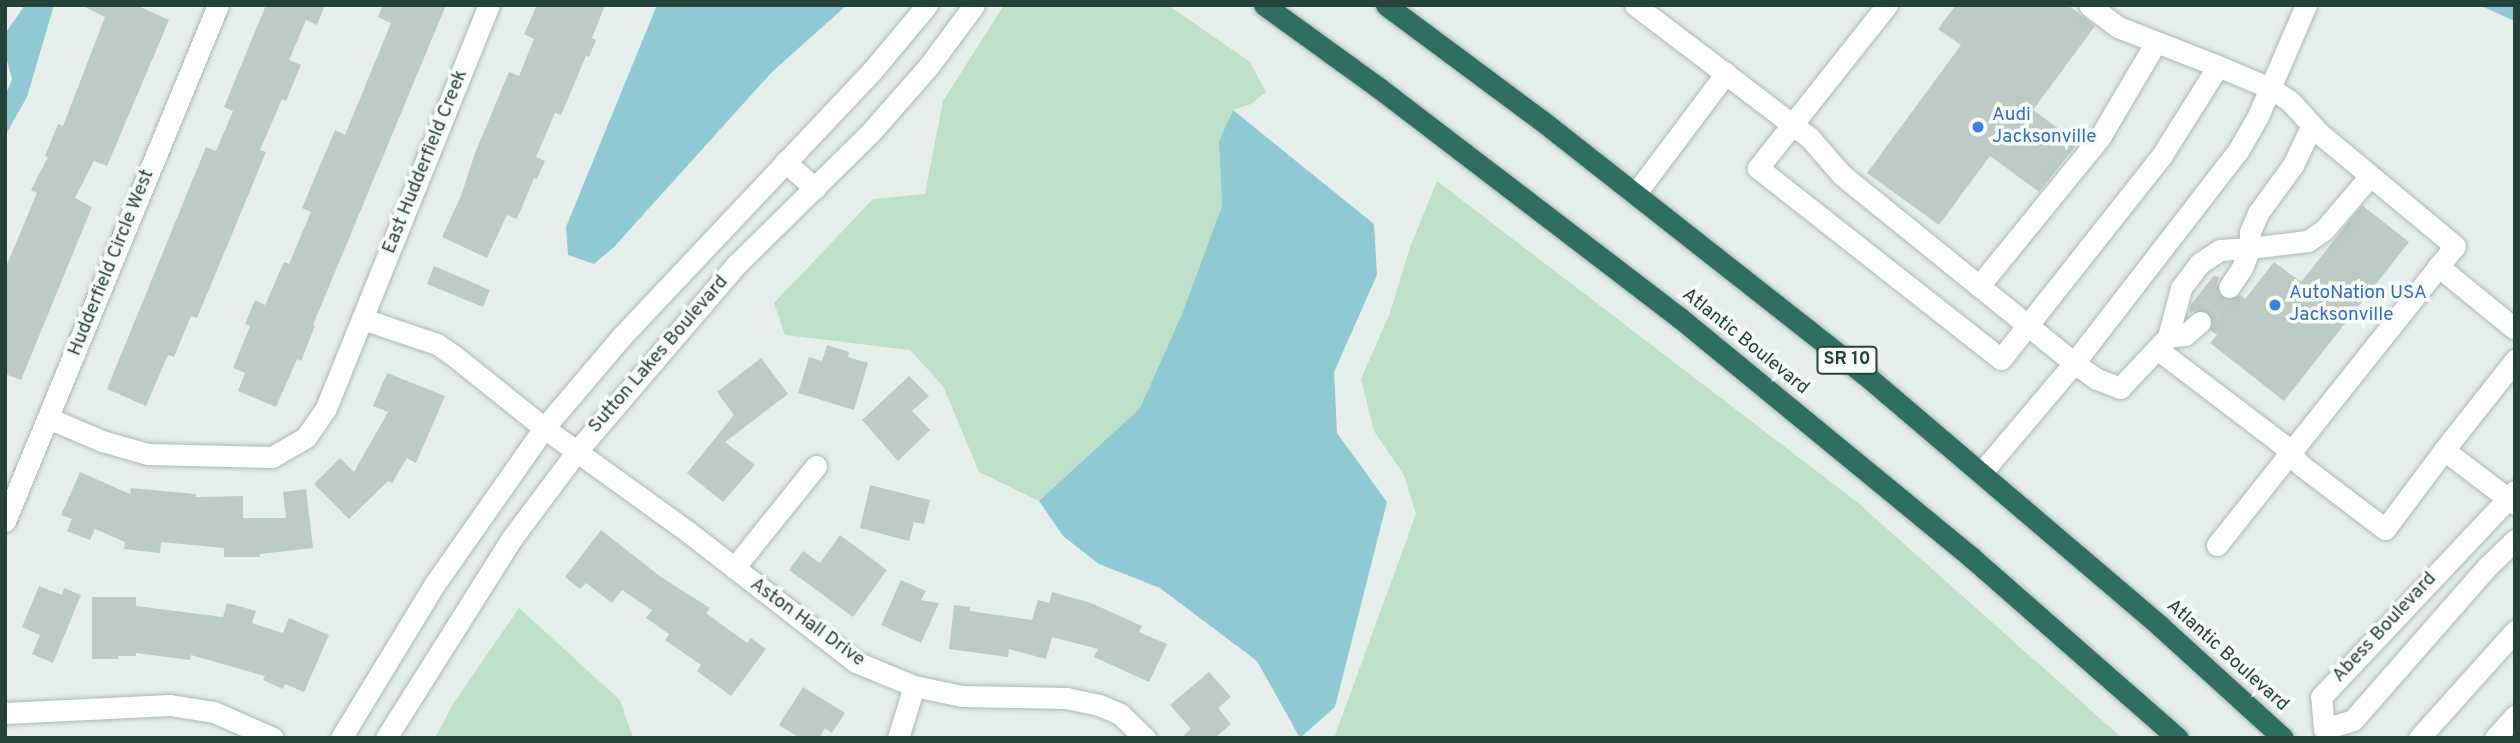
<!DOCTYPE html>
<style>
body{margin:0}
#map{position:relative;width:2520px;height:743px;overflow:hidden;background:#e6efeb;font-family:Overpass,sans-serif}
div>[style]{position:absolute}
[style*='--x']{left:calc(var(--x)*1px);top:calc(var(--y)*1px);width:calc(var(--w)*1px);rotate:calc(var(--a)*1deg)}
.green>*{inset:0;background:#bfe0c8}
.water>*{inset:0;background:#8ec9d4}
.building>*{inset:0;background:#bbcac4}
.minor-tunnel>*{height:21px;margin-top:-10.5px;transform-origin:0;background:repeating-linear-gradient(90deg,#bfccc8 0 21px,transparent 0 31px)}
.roads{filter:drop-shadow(0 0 2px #a8b8b2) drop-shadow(0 0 2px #a8b8b2)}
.minor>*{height:21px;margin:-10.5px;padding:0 10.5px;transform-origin:10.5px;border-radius:10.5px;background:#fff}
.highway>*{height:21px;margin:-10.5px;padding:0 10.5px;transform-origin:10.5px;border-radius:10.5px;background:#2f6f62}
.dots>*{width:19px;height:19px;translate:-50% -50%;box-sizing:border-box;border:4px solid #f7fbf9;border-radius:50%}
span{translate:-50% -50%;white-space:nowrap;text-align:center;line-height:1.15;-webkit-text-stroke:7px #f7fbf9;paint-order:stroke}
.shield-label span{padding:2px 5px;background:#f7fbf9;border:2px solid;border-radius:5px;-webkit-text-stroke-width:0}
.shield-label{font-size:18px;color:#24423a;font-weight:700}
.shop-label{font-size:19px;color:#366cbe}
.left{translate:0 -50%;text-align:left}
.street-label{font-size:19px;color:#24423a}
.frame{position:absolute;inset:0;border:7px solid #24423a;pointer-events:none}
</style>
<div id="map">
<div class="green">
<div style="clip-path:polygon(1004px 5px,1168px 5px,1250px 62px,1266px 92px,1251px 104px,1233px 110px,1219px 141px,1222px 206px,1182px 314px,1140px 408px,1039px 501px,979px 472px,943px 386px,910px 350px,785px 335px,774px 303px,873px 199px,925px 194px,943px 101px)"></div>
<div style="clip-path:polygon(1437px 181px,1857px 502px,2122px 738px,1334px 738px,1416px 514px,1404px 475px,1374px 431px,1361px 379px,1390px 313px,1410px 247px)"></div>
<div style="clip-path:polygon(519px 608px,620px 700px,633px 738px,435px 738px,453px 704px)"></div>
</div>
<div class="water">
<div style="clip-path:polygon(25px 5px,54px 5px,27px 97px,5px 136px,5px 96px,12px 79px,5px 53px,5px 34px)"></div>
<div style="clip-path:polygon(657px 5px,847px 5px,772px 72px,614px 247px,594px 264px,568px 255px,566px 227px)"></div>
<div style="clip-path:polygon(2480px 5px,2515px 5px,2515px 21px,2479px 5px)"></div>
<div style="clip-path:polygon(1233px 110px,1374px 224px,1377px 275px,1334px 372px,1337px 433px,1387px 502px,1335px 707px,1300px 738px,1257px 661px,1160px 588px,1099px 564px,1063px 536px,1039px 501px,1140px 408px,1182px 314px,1222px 206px,1219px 141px)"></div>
</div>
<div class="building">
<div style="clip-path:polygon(81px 5px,136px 5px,169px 20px,107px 166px,94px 161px,75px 198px,92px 207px,21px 380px,5px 374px,5px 269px,37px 193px,31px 190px,48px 157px,45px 156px,58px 124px,63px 126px,105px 17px)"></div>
<div style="clip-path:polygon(266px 5px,325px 5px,317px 25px,306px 20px,289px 60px,301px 65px,286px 101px,282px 99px,260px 150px,266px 152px,230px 239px,197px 318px,191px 316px,174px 357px,168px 355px,146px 406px,107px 389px,206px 147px,216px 151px,233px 111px,224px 107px)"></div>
<div style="clip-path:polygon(383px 5px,446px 5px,313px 325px,315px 326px,301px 361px,297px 359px,276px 407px,238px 391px,245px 373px,233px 368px,250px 326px,245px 324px,255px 300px,265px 305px,284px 262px,289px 264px,311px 212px,302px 208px,335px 130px,345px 135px,391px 23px,378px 17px)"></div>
<div style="clip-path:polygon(537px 5px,605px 5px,592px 38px,596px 40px,589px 57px,586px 56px,561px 115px,555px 113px,536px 157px,545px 161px,537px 179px,534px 178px,517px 219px,507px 215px,487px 258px,442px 237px,461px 196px,475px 153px,509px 72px,519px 76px,534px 39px,524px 34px)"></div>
<div style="clip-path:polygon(1956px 5px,2068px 5px,2095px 26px,2033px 110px,2078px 143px,2039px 192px,1990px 156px,1939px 225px,1867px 173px,1961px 45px,1938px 29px)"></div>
<div style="clip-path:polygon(2362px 205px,2409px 242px,2284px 401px,2210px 343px,2217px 335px,2210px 330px,2213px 320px,2210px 314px,2198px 309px,2190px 313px,2190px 306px,2214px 275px,2219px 278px,2216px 287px,2221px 297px,2229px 300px,2240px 295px,2245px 299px,2274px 262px,2301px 282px)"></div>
<div style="clip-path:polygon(434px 266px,490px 290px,483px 307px,427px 284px)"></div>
<div style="clip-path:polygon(827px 345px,849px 352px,848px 357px,868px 363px,854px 410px,798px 393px,809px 357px,822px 361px)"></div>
<div style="clip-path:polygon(761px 358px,788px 394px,725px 442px,755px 465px,723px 502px,687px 473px,734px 415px,717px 392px)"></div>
<div style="clip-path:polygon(387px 373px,445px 396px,416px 463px,407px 458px,392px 483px,388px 481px,349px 519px,314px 484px,340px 458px,354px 472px,388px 412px,373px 406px)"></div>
<div style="clip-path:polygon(909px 376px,929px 396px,912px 411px,930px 430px,898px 461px,862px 420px)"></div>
<div style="clip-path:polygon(80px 472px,130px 494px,131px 488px,196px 494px,196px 497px,243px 496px,243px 518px,286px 518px,283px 492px,306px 489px,313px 548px,260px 554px,260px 557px,224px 557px,224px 548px,161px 542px,160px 553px,124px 549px,125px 542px,95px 529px,90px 540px,67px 531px,72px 519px,61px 515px)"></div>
<div style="clip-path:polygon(870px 485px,930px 500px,924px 524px,914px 522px,909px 541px,860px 528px)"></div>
<div style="clip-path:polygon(601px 530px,661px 577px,710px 608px,706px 613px,747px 643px,751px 638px,766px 649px,731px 696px,697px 671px,701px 665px,665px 640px,669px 634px,646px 618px,652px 610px,622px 590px,612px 603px,586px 583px,580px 589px,565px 577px)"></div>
<div style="clip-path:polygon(840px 535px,887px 570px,853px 617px,789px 570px,803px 551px,820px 563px)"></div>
<div style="clip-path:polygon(901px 580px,926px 591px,921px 600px,939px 603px,921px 643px,881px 625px)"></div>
<div style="clip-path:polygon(39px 586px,62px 595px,64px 588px,81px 595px,53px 663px,32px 654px,40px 635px,22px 627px)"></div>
<div style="clip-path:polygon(1052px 592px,1091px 603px,1142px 626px,1139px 632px,1167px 644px,1149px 682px,1094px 657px,1098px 649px,1052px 637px,1046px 659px,1009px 649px,1008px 657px,949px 649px,954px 605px,970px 607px,970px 611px,1032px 620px,1038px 600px,1049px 603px)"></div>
<div style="clip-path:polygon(92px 597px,136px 597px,136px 606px,223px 617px,227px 603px,256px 611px,252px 623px,283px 633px,289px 618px,329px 635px,304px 692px,285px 684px,283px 689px,263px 680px,265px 676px,191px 655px,190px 660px,136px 653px,136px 656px,118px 656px,118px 659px,92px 659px)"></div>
<div style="clip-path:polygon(1209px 672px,1231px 697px,1218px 708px,1231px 724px,1215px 738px,1181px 738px,1191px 729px,1170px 705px)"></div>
<div style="clip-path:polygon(803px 687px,845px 713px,832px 733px,825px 728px,819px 738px,800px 738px,779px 725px)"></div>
</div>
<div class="minor-tunnel">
<div style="--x:2200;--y:322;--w:45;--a:-50.4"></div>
</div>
<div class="roads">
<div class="minor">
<div style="--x:1635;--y:5;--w:218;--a:37.2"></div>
<div style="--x:1809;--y:137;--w:50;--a:49"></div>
<div style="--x:1842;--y:175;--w:299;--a:39"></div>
<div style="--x:2074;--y:363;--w:268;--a:-52.3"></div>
<div style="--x:2238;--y:151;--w:40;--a:-60.3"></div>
<div style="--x:2258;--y:116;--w:121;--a:-66.6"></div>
<div style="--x:1887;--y:5;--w:208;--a:128.4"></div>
<div style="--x:1758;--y:168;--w:309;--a:38.2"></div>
<div style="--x:2001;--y:359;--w:260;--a:-51.7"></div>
<div style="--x:2162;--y:155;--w:105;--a:-57.8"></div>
<div style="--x:2218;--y:66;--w:107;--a:-158.7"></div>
<div style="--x:2118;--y:27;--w:36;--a:-143"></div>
<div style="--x:2312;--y:125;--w:44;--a:115.4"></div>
<div style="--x:2293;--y:165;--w:59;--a:126.1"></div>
<div style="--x:2258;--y:213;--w:21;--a:113"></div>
<div style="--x:2250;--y:232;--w:16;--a:90"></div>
<div style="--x:2250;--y:248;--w:58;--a:-6.9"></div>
<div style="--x:2308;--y:241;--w:19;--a:-35"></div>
<div style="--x:2324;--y:230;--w:71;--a:-49.6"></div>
<div style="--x:785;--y:162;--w:40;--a:41"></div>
<div style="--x:1636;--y:193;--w:150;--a:-53.1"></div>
<div style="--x:2438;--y:266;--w:99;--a:39.3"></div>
<div style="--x:1979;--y:286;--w:192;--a:-50.9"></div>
<div style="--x:2100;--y:137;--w:110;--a:-59.5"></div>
<div style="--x:363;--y:319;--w:78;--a:18.7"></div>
<div style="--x:437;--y:344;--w:19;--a:35"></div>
<div style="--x:453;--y:355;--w:117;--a:38.7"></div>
<div style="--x:544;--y:428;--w:176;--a:35.8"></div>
<div style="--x:687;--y:531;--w:214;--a:37.8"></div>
<div style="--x:856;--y:662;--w:63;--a:22.5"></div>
<div style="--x:914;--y:686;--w:49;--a:11.8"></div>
<div style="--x:962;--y:696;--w:104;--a:1.1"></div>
<div style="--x:1066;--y:698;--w:34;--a:12"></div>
<div style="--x:1099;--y:705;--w:23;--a:23"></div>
<div style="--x:1120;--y:714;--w:35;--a:44"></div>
<div style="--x:2168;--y:337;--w:17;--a:-7"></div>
<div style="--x:2185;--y:335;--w:20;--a:-41"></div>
<div style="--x:2157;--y:349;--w:156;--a:37.2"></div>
<div style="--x:2281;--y:443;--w:31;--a:48"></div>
<div style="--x:2302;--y:466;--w:104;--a:37.2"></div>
<div style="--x:2385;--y:529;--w:99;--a:-53.2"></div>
<div style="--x:2444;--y:450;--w:89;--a:37.3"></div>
<div style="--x:48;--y:418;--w:59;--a:23.1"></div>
<div style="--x:102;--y:441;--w:48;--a:15.8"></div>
<div style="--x:148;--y:454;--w:124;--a:1.4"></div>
<div style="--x:272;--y:457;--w:39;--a:-30"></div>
<div style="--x:306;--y:437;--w:35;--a:-55"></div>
<div style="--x:326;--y:408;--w:435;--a:-68"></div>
<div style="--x:2444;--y:450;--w:115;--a:-51.7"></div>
<div style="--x:1982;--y:472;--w:143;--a:-49.8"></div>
<div style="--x:2074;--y:363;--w:28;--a:35"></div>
<div style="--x:2097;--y:379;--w:25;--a:21"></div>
<div style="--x:2120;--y:388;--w:70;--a:-46.7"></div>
<div style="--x:2168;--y:337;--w:51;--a:-75.1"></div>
<div style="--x:2181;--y:288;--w:31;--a:-53"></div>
<div style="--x:2200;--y:263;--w:24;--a:-33"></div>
<div style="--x:2220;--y:250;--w:30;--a:-4"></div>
<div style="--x:2250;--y:248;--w:22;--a:112"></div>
<div style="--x:2242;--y:268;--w:23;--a:124"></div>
<div style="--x:5;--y:521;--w:558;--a:-67.57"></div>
<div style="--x:2217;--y:545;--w:382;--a:-51.5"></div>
<div style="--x:2455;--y:246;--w:177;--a:-140.3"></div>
<div style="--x:2319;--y:133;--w:43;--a:-132.2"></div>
<div style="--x:2290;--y:101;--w:24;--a:-147"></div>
<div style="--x:2270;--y:88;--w:56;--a:-157.1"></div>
<div style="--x:734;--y:568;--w:131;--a:-51.2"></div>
<div style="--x:5;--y:713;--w:165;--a:-2.8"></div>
<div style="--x:170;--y:705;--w:45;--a:9"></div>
<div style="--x:214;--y:712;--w:64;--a:23.8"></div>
<div style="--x:2324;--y:729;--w:32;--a:-95"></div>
<div style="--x:2321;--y:697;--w:283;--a:-46.7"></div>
<div style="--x:2324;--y:729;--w:30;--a:-17"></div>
<div style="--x:2353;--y:720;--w:205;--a:-48.8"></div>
<div style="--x:2488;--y:566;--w:37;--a:-44"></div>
<div style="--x:341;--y:738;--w:179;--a:-58.7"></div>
<div style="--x:434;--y:585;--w:192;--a:-55"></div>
<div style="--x:544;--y:428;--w:122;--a:-49.7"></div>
<div style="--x:623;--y:335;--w:363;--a:-46.7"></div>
<div style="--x:872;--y:71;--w:86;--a:-50.2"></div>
<div style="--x:386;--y:738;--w:236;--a:-57.8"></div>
<div style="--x:512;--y:538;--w:109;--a:-53.2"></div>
<div style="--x:577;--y:451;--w:245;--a:-49.5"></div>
<div style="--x:736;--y:265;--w:188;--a:-44.6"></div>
<div style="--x:870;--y:133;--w:88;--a:-48.7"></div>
<div style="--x:928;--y:67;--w:77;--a:-53.4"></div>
<div style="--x:898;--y:738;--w:54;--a:-72.9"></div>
<div style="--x:2419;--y:738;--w:144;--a:-48.1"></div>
<div style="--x:2495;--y:738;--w:30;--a:-48"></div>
</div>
<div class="highway">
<div style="--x:1264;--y:5;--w:142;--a:35.8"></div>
<div style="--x:1379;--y:88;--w:379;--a:37.4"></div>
<div style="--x:1680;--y:318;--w:377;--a:39.4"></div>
<div style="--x:1971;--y:557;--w:275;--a:41.2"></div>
<div style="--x:1386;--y:5;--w:193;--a:36.6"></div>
<div style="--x:1541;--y:120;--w:417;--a:38.2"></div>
<div style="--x:1869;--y:378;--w:382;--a:40.4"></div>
<div style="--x:2160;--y:626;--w:166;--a:42.3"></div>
</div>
</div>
<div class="dots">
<div style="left:1978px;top:127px;background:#3f7fe0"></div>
<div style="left:2275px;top:305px;background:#3f7fe0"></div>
</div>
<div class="shield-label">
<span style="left:1847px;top:360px">SR 10</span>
</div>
<div class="shop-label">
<span class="left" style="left:1992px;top:127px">Audi<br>Jacksonville</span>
<span class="left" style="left:2289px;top:305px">AutoNation USA<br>Jacksonville</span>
</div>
<div class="street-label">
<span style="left:426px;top:162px;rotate:-68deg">East Hudderfield Creek</span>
<span style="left:112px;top:263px;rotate:-68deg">Hudderfield Circle West</span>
<span style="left:1745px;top:342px;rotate:39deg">Atlantic Boulevard</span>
<span style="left:659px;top:355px;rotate:-49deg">Sutton Lakes Boulevard</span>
<span style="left:807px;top:623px;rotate:36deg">Aston Hall Drive</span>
<span style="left:2385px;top:628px;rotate:-47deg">Abess Boulevard</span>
<span style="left:2227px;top:656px;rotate:42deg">Atlantic Boulevard</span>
</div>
<div class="frame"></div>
</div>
